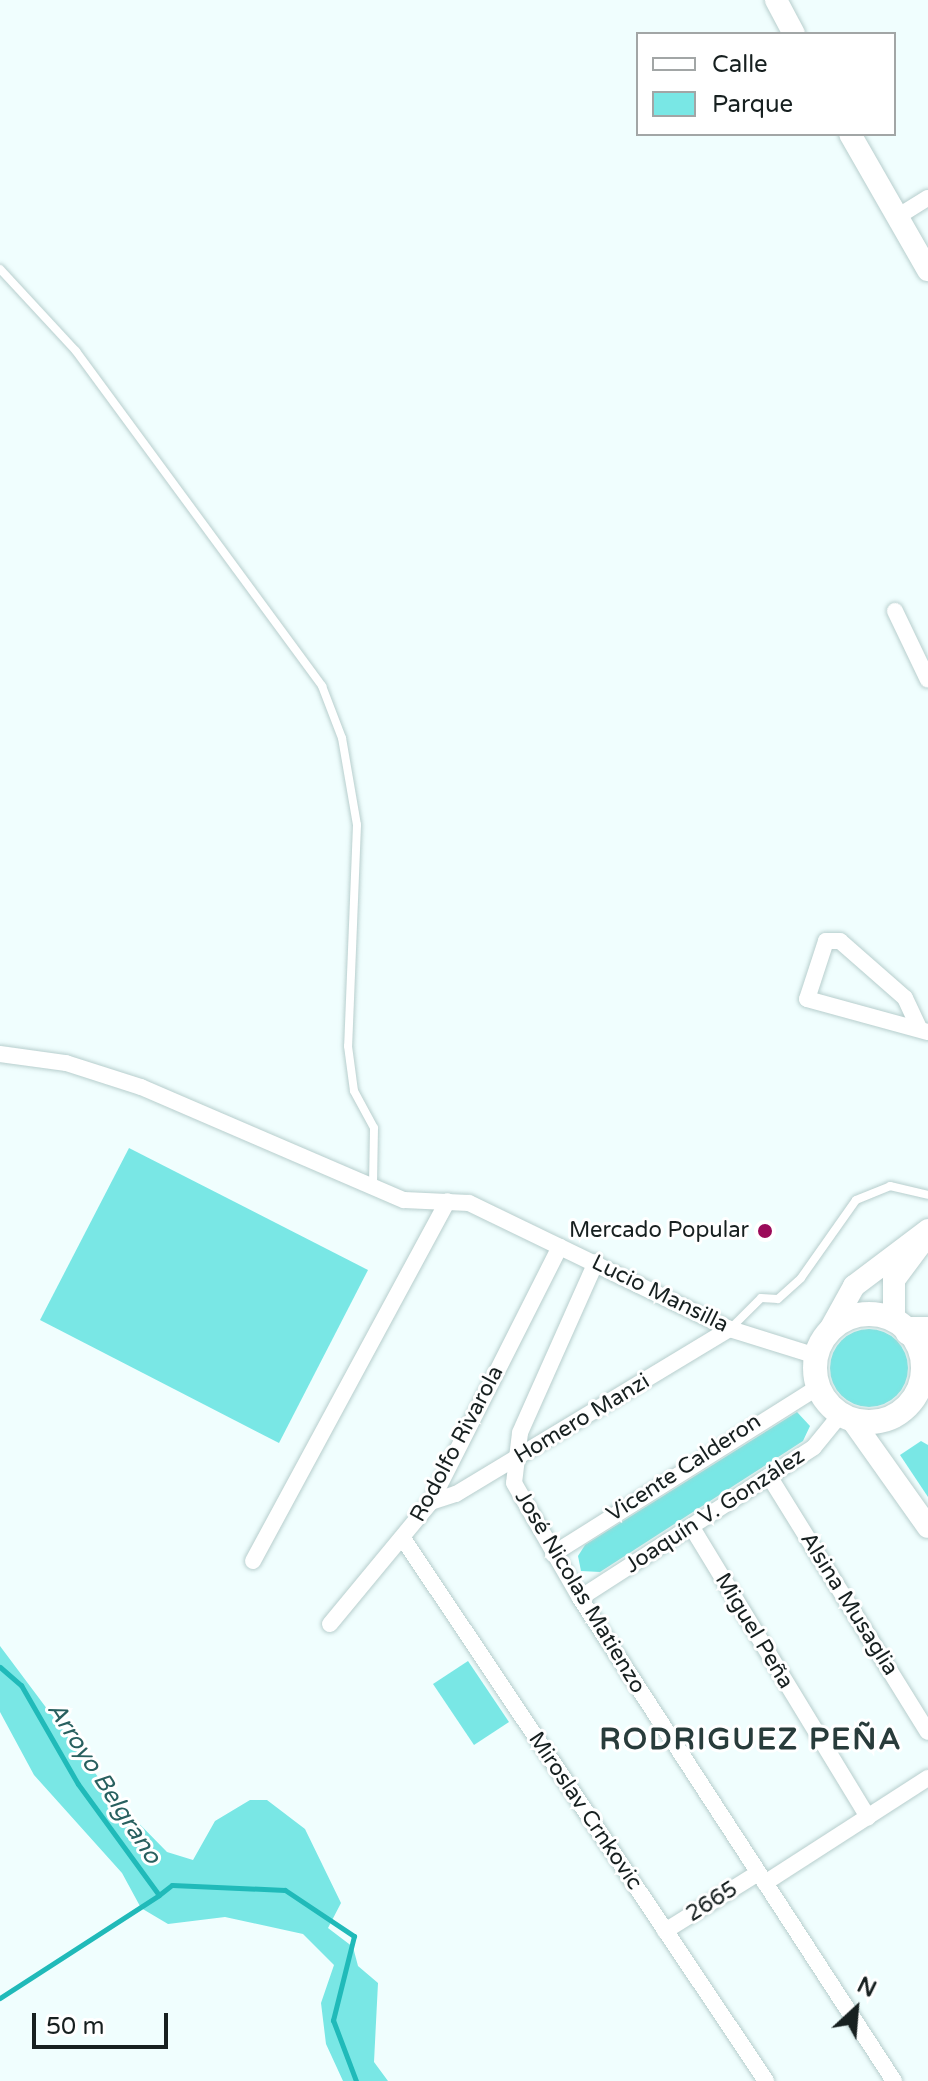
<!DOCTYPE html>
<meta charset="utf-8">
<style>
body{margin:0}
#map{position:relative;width:928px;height:2081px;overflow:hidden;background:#f0fefe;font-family:"Varela Round",sans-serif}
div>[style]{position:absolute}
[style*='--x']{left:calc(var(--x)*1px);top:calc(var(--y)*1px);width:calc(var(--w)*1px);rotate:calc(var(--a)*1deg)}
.green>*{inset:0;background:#79e7e5}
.round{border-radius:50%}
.stream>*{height:5px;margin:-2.5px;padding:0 2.5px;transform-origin:2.5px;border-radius:2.5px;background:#20bab9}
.roads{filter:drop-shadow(0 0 2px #b7cecd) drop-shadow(0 0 2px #b7cecd)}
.lane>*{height:8px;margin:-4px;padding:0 4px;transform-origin:4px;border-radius:4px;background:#fff}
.street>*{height:16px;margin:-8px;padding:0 8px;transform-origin:8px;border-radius:8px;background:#fff}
.secondary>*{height:22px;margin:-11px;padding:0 11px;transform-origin:11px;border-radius:11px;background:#fff}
.primary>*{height:24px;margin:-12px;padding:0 12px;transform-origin:12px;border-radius:12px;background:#fff}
.primary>.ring{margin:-12px;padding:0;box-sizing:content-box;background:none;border:24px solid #fff;border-radius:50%}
.highway>*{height:28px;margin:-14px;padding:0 14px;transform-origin:14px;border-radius:14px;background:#fff}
.dots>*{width:22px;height:22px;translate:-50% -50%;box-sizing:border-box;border:4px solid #fff;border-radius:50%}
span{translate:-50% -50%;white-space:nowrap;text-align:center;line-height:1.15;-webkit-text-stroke:6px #fff;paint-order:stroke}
.poi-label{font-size:22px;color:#172020}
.right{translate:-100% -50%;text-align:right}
.street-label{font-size:22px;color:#172020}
.water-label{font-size:24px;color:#28605f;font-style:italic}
.district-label{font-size:30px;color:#283c3b;font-weight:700;letter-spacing:2px}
.legend{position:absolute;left:636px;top:32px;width:260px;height:104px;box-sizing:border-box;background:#fff;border:2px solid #a2a6a6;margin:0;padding:10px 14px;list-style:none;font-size:24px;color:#172020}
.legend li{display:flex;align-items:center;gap:16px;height:40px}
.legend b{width:40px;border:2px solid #a2a6a6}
.north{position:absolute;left:816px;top:1969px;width:80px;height:80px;-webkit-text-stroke:6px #fff;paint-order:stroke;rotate:26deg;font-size:22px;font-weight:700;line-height:32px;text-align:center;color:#172020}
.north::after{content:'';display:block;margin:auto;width:28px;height:36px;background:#172020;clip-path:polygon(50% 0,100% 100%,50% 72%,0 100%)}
.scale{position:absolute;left:32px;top:2013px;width:136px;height:36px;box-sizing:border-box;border:4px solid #172020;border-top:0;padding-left:10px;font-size:24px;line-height:28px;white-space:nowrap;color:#172020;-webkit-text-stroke:6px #fff;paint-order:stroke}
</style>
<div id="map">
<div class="green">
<div style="clip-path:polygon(129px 1148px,368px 1270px,279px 1443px,40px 1320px)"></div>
<div class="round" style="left:830px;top:1329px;width:78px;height:78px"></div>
<div style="clip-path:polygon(797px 1412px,810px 1426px,803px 1441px,600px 1572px,581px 1571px,578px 1556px,585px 1545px)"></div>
<div style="clip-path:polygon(921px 1441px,928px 1445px,928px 1497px,900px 1455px)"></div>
<div style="clip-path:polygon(0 1646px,113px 1797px,167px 1852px,193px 1860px,215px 1821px,250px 1800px,267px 1800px,305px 1829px,341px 1903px,328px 1928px,353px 1947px,358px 1966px,378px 1983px,374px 2062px,388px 2081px,343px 2081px,326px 2044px,321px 2003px,334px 1965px,303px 1934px,225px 1917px,168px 1924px,141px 1908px,122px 1873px,34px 1775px,0 1712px)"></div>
<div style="clip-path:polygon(468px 1661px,509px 1722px,474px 1745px,433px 1684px)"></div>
</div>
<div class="stream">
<div style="--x:0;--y:1667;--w:28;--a:41"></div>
<div style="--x:21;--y:1685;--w:114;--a:60.1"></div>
<div style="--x:78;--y:1784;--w:137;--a:53.9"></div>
<div style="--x:159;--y:1895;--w:16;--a:-38"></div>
<div style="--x:172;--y:1885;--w:113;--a:2.5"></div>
<div style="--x:285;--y:1890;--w:83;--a:33.7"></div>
<div style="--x:354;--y:1936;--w:87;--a:104"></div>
<div style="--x:333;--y:2020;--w:65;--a:69.3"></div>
<div style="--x:0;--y:1998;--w:189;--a:-32.9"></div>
</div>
<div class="roads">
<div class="lane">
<div style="--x:0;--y:269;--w:112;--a:47.2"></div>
<div style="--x:76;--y:351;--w:416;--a:53.7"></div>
<div style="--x:322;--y:686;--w:56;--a:69"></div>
<div style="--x:342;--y:738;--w:88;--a:80.2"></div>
<div style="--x:357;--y:825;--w:221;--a:92.3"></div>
<div style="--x:348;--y:1046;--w:45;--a:82.4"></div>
<div style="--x:354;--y:1091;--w:42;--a:61.6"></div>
<div style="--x:374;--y:1128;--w:55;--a:91"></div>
<div style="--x:731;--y:1328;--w:42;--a:-45"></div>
<div style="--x:761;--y:1298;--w:17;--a:3"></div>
<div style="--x:778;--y:1299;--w:31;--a:-42"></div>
<div style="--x:801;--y:1278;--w:95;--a:-54.8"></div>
<div style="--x:856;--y:1200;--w:37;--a:-22"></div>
<div style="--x:890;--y:1186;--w:39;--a:13"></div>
</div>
<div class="street">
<div style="--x:897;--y:217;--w:36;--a:-32"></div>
<div style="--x:895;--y:611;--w:76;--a:64.4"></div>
<div style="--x:919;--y:1028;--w:33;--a:-115"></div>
<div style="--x:905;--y:998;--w:86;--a:-138.8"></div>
<div style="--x:840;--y:941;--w:14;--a:180"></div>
<div style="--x:826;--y:941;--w:61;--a:108.1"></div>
<div style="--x:807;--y:999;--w:125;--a:15.3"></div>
<div style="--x:0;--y:1054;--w:67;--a:7.8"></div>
<div style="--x:66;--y:1063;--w:79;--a:17.7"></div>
<div style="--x:141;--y:1087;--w:286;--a:23.3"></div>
<div style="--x:404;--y:1200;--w:65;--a:2.6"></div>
<div style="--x:469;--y:1203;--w:290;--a:25.8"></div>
<div style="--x:730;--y:1329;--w:90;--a:17.4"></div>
<div style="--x:596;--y:1262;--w:187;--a:114"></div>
<div style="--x:520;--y:1433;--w:50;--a:96.8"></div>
<div style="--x:514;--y:1483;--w:133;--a:60.1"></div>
<div style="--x:580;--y:1598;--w:576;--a:56.97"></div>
<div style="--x:769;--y:1476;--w:301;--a:58.2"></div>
<div style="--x:431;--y:1502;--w:26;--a:-18"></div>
<div style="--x:456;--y:1494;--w:320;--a:-31.1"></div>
<div style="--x:691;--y:1526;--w:341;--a:58.7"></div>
<div style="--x:404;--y:1540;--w:651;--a:56.21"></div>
<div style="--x:553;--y:1554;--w:313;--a:-32.2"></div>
<div style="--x:253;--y:1561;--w:409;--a:-61.6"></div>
<div style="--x:580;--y:1598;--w:278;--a:-32.8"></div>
<div style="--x:814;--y:1447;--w:41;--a:-50.9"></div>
<div style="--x:330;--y:1624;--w:158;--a:-50.4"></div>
<div style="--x:431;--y:1502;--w:286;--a:-63.2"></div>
<div style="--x:765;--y:1883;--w:194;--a:-32.8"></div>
<div style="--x:665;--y:1931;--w:110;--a:-31.9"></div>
</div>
<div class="secondary">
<div style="--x:776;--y:0;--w:38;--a:62"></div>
<div style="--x:850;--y:134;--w:157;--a:60.2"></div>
<div style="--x:894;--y:1320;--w:40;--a:-90"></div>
<div style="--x:894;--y:1280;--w:49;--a:-53.4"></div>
<div style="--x:828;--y:1333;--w:54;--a:-61"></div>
<div style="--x:854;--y:1286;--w:93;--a:-37.1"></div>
<div style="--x:852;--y:1420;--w:131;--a:54.6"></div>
</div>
<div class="primary">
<div class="ring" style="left:815px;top:1314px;width:84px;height:84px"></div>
</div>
<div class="highway">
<div style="--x:909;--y:1331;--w:19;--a:0"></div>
</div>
</div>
<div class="dots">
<div style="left:765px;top:1231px;background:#9b0a59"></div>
</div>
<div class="poi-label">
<span class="right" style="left:749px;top:1231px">Mercado Popular</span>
</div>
<div class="street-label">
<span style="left:660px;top:1294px;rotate:26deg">Lucio Mansilla</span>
<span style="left:582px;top:1419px;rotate:-31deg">Homero Manzi</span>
<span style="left:457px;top:1444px;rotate:-62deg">Rodolfo Rivarola</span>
<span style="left:684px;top:1468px;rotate:-33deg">Vicente Calderon</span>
<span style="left:715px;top:1511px;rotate:-33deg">Joaquín V. González</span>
<span style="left:580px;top:1592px;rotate:59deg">José Nicolas Matienzo</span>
<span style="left:849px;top:1604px;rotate:58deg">Alsina Musaglia</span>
<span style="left:754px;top:1631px;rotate:59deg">Miguel Peña</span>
<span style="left:585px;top:1811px;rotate:56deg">Miroslav Crnkovic</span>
<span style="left:712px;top:1902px;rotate:-32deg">2665</span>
</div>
<div class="water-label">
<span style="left:104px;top:1783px;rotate:57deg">Arroyo Belgrano</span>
</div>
<div class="district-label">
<span style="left:751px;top:1740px">RODRIGUEZ PEÑA</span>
</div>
<ul class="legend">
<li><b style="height:10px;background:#fff"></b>Calle</li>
<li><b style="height:22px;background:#79e7e5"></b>Parque</li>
</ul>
<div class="north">N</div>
<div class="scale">50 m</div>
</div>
